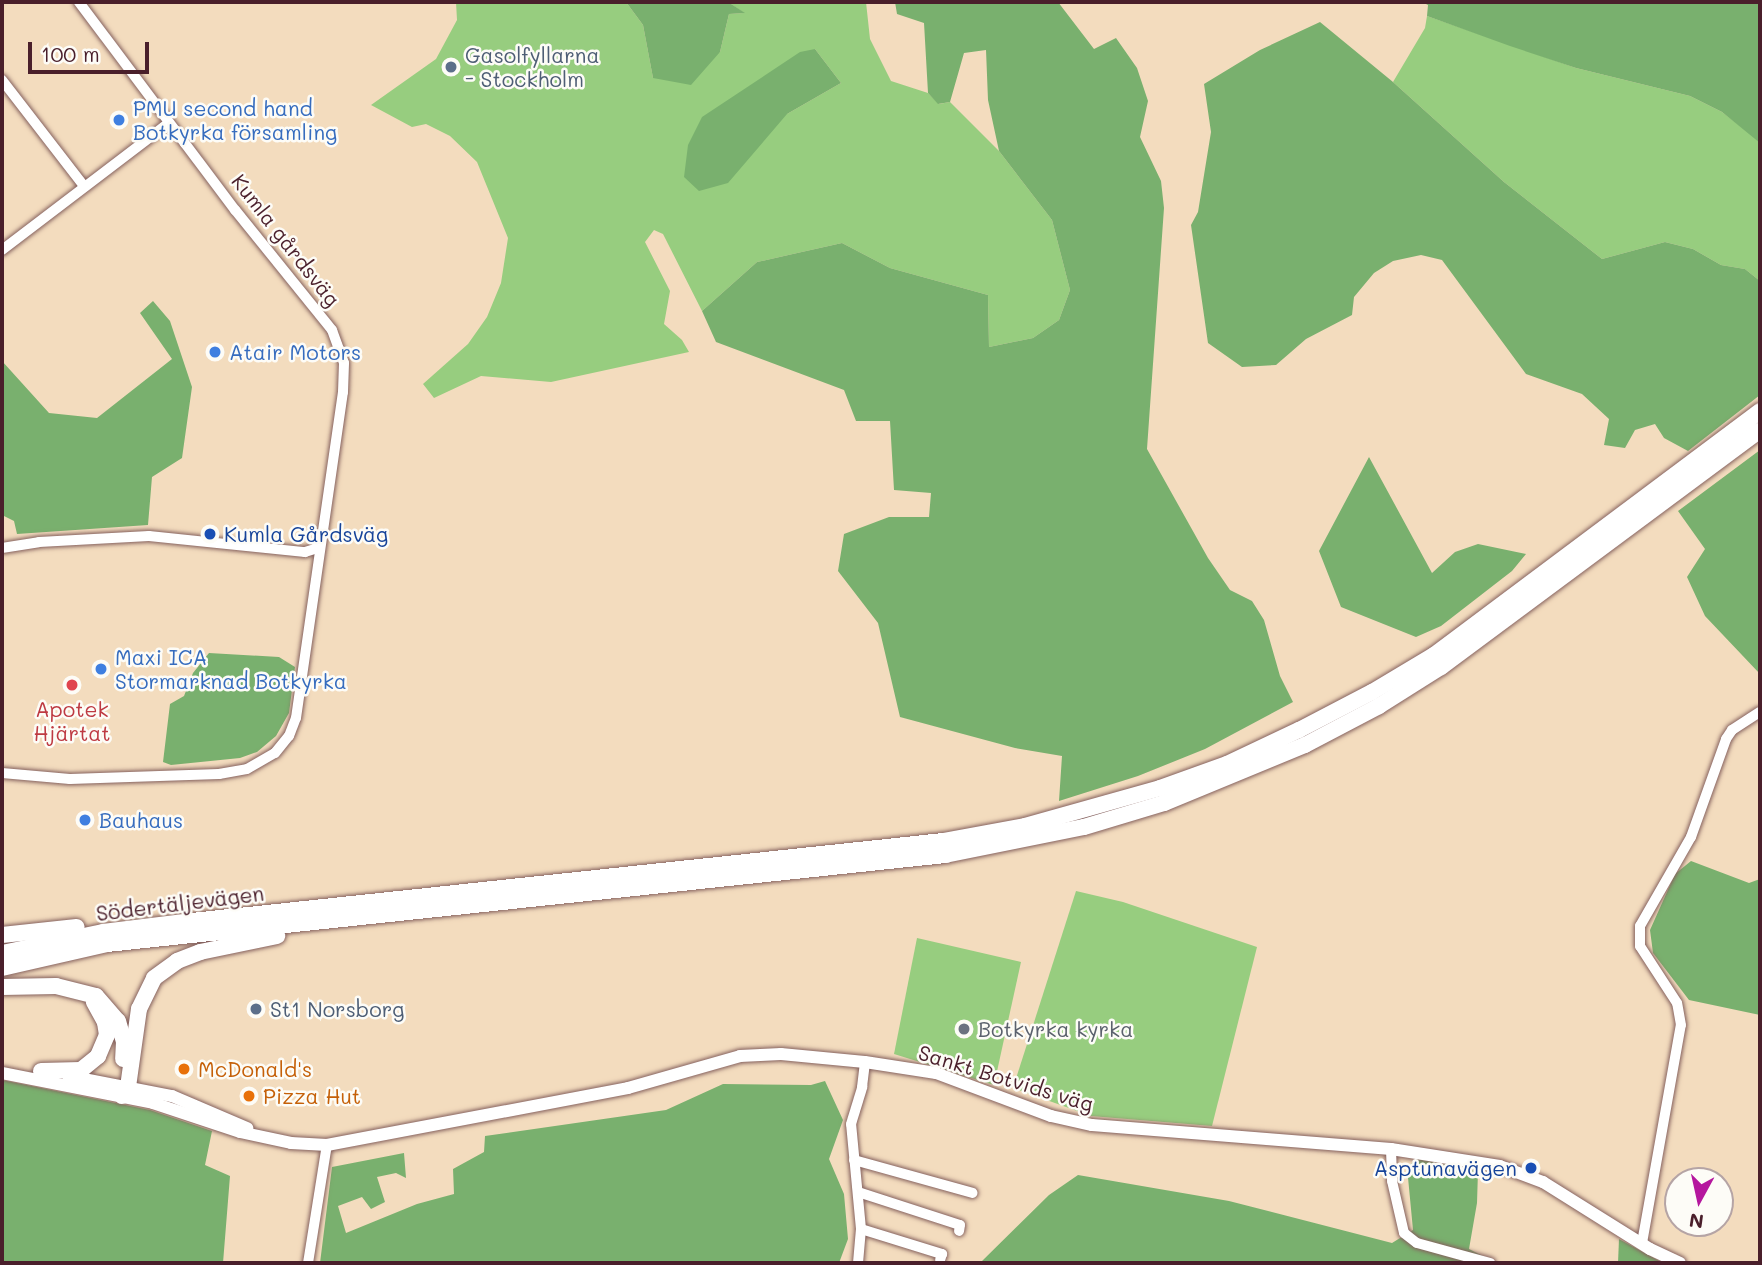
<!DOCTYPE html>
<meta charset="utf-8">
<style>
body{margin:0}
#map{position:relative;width:1762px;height:1265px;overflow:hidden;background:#f3dcbe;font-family:Mali,sans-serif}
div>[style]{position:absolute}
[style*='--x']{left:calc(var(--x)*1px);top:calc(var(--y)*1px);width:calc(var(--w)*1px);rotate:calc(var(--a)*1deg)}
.green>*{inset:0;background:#97cd7f}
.forest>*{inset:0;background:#79b06e}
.roads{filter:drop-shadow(0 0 2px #85615e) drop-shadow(0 0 2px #85615e)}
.minor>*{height:10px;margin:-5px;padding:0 5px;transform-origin:5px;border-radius:5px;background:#fff}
.major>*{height:12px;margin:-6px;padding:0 6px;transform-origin:6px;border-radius:6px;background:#fff}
.highway>*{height:16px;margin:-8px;padding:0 8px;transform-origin:8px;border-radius:8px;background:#fff}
.dots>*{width:19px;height:19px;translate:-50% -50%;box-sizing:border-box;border:4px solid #fdfcf7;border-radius:50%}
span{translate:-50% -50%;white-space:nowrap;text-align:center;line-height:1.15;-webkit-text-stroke:5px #fdfcf7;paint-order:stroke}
.service-label{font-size:21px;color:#4e5e75}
.left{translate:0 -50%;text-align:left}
.shop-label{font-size:21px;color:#366cbe}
.street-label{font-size:21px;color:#4a1f2b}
.transit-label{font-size:21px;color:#164399}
.right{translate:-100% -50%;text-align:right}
.health-label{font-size:21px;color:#be3a42}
.worship-label{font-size:21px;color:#5b616d}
.food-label{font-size:21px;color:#c56008}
.frame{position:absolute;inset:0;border:4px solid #4a1f2b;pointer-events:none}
.north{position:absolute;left:1664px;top:1167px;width:70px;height:70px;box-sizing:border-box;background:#fdfcf7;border:2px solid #b5a4a5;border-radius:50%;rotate:188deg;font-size:19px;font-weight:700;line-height:28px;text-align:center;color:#4a1f2b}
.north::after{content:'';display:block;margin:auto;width:24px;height:32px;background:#b5179e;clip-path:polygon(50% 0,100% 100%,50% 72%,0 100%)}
.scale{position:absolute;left:28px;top:42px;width:121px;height:32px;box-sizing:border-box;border:4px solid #4a1f2b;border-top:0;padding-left:9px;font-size:21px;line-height:24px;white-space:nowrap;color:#4a1f2b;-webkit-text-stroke:5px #fdfcf7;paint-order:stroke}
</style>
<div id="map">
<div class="green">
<div style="clip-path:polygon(evenodd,456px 2px,626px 2px,643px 25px,653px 78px,720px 52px,729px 14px,744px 13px,728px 2px,866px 2px,870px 39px,891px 81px,928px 93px,939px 104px,950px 102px,999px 151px,1052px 220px,1070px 290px,1059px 320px,1033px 338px,989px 347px,988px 295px,890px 268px,842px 243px,757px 262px,702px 311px,663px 234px,654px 230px,645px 242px,670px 291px,664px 324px,682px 340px,689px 352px,551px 382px,481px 376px,434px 398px,423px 384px,468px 344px,487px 317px,501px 283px,508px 238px,477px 162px,450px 136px,426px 124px,412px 127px,371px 105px,436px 59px,457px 20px,456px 2px,815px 49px,841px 83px,787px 114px,815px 49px)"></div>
<div style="clip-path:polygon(1427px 16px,1576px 68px,1690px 96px,1722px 112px,1757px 139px,1760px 143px,1760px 281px,1745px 269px,1721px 265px,1693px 249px,1665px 242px,1602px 259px,1504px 182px,1393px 82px,1425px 28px)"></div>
<div style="clip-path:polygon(1076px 891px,1123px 902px,1257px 947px,1212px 1126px,1091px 1116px,1013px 1088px)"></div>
<div style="clip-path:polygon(917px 938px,1021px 962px,994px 1085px,894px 1054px)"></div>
</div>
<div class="forest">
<div style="clip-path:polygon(626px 2px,728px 2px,745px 13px,729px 14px,720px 52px,691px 85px,653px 78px,643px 25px)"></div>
<div style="clip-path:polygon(895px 2px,1058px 2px,1094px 49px,1116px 38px,1137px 68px,1148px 101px,1140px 137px,1161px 181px,1164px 208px,1147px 449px,1208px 558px,1230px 590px,1252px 601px,1264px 620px,1280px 676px,1293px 702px,1205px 749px,1138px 776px,1059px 801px,1062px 756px,1015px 748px,900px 717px,878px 623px,838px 571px,844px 534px,889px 517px,929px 517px,931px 493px,894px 490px,890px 421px,856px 421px,844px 390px,716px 342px,702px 311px,757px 262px,842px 243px,890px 268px,988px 295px,989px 347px,1033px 338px,1059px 320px,1070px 290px,1052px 220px,999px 151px,988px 100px,986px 50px,964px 53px,950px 102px,938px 104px,928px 93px,924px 23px,897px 14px)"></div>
<div style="clip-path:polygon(1422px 2px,1760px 2px,1760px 143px,1722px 112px,1690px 96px,1576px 68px,1510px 46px,1427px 16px,1428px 5px)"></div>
<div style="clip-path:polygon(1320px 22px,1393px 82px,1504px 182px,1602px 259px,1665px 242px,1693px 249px,1721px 265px,1745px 269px,1760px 281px,1760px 395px,1688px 451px,1664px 438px,1655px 424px,1635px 430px,1625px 448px,1604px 445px,1609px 419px,1582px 394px,1526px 374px,1442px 260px,1421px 255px,1393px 261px,1374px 273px,1354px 297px,1352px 315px,1306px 339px,1276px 365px,1242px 367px,1208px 343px,1191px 225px,1198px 212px,1211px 132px,1204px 84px,1260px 50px)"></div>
<div style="clip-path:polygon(815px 49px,841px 83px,787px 114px,728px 183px,699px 191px,684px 177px,688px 145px,702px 117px,800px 52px)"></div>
<div style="clip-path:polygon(153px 301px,170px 321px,192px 387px,182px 458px,152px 477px,148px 525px,17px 534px,14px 521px,2px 515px,2px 361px,49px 413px,97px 418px,172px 359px,140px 313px)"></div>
<div style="clip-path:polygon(1760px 450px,1760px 674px,1705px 616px,1687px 577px,1705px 549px,1678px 511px)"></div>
<div style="clip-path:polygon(1369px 457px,1432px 573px,1455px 552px,1478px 544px,1526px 554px,1512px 571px,1441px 626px,1416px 637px,1341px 607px,1319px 551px)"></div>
<div style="clip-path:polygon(209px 653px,279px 657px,295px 667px,289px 713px,276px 736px,257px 752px,240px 758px,171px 765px,163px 762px,170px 704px,184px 696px,193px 673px)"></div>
<div style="clip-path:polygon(1691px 861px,1749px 883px,1760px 879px,1760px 1015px,1689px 1000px,1653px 953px,1650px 930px,1675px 874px)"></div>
<div style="clip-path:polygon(2px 1080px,150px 1110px,212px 1131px,205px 1165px,230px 1176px,223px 1263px,2px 1263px)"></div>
<div style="clip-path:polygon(825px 1081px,843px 1120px,829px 1159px,844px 1194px,848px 1239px,839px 1263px,320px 1263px,332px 1167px,404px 1153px,406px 1178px,396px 1173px,377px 1177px,385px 1202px,371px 1209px,362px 1197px,338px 1206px,346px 1233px,417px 1204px,454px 1194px,453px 1169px,484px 1152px,485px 1136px,666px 1110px,723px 1084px,811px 1085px)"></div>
<div style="clip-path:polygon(1417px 1159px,1478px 1171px,1477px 1203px,1469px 1249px,1497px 1263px,980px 1263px,1049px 1195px,1078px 1175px,1229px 1201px,1392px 1243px,1413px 1230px,1407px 1167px)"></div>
<div style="clip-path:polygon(1619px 1239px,1663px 1263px,1618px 1263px)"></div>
</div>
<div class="roads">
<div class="minor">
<div style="--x:2;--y:80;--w:134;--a:52.3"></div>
<div style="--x:2;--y:250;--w:210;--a:-37.3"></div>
<div style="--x:2;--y:548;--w:37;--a:-9"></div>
<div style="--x:39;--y:542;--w:110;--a:-3.1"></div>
<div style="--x:149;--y:536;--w:157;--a:5.9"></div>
<div style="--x:305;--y:552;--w:10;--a:-17"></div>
<div style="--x:315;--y:549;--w:10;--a:-53"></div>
<div style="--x:2;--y:773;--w:68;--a:5"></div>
<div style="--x:70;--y:779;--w:149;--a:-1.9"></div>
<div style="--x:219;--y:774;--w:28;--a:-10"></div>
<div style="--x:247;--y:769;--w:32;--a:-30"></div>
<div style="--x:275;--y:753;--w:22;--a:-51"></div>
<div style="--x:289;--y:736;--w:19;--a:-69"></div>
<div style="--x:296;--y:718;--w:329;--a:-81.8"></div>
<div style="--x:343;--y:392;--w:29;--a:-88"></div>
<div style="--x:344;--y:363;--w:35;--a:-110"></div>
<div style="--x:332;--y:330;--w:154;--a:-128.9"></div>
<div style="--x:235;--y:210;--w:260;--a:-126.9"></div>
<div style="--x:1391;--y:1149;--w:32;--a:88"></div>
<div style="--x:1392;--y:1181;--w:53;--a:77"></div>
<div style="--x:1404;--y:1233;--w:16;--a:38"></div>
<div style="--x:1417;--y:1243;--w:76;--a:15.3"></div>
<div style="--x:854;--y:1160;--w:123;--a:15.5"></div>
<div style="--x:858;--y:1192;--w:107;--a:17.9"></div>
<div style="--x:960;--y:1225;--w:6;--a:99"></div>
<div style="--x:861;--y:1229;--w:85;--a:17.2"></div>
<div style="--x:942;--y:1254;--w:6;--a:108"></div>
<div style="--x:1642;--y:1243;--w:221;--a:-79.9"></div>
<div style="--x:1681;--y:1025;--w:22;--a:-100"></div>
<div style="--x:1677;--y:1003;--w:68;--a:-123"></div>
<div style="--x:1640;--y:946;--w:20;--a:-90"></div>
<div style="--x:1640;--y:926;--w:103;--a:-60.2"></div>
<div style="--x:1691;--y:837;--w:104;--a:-70.3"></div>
<div style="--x:1726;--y:739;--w:11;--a:-56"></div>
<div style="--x:1732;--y:730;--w:33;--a:-33"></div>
<div style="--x:308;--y:1263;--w:120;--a:-80.9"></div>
<div style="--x:858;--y:1263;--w:34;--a:-85"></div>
<div style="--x:861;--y:1229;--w:105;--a:-95.4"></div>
<div style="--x:851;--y:1124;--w:39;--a:-73"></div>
<div style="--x:862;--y:1087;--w:25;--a:-83"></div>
</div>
<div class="major">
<div style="--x:2;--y:1073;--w:154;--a:11.2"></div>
<div style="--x:153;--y:1103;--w:92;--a:18.4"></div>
<div style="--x:240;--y:1132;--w:52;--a:12.2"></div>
<div style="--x:291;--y:1143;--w:36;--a:3"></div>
<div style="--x:327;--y:1145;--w:306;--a:-10.7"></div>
<div style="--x:628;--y:1088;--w:116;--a:-15.9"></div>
<div style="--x:740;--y:1056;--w:41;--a:-2.8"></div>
<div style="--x:781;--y:1054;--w:84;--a:5.4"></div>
<div style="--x:865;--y:1062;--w:72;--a:8.8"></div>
<div style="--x:936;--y:1073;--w:123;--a:20.5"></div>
<div style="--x:1051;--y:1116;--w:42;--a:12.4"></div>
<div style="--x:1092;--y:1125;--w:300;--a:4.6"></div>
<div style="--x:1391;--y:1149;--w:110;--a:8.9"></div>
<div style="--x:1500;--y:1166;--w:46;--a:20.4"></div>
<div style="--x:1543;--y:1182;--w:126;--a:32.1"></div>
<div style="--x:1650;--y:1249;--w:33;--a:25"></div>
<div style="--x:68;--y:1076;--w:106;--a:10.9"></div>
<div style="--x:172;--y:1096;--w:82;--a:23.1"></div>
</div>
<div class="highway">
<div style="--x:2;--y:935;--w:75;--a:-6.1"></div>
<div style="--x:2;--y:953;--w:103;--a:-11.7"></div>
<div style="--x:103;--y:932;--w:90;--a:-7"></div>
<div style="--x:192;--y:921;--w:755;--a:-6.08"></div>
<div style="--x:943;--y:841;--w:83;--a:-10.4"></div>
<div style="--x:1025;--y:826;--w:140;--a:-15.7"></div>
<div style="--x:1160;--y:788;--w:71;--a:-19.7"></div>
<div style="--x:1227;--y:764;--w:80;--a:-25.3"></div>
<div style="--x:1299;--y:730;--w:82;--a:-27.5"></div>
<div style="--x:1372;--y:692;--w:72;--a:-30.8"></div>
<div style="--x:1434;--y:655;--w:407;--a:-36.8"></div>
<div style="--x:2;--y:968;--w:108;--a:-12.9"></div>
<div style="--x:107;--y:944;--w:843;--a:-6.06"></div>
<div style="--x:945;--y:855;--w:142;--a:-11.4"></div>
<div style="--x:1084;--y:827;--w:84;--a:-16.7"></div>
<div style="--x:1164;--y:803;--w:152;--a:-22.4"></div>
<div style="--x:1305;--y:745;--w:84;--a:-27.8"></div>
<div style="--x:1379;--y:706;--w:73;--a:-32.2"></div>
<div style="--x:1441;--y:667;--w:397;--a:-36.6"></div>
<div style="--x:2;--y:987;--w:54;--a:-1.1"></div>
<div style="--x:56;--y:986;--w:41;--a:14"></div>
<div style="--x:96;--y:996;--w:33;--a:49"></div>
<div style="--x:118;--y:1021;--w:22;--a:74"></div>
<div style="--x:124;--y:1042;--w:17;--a:93"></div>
<div style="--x:41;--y:1071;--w:40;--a:-1.4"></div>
<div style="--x:81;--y:1070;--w:22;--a:-39"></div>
<div style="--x:98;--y:1056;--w:23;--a:-67"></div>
<div style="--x:107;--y:1035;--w:13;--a:-99"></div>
<div style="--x:105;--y:1022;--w:23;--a:-119"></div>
<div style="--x:122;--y:1096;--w:11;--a:-56"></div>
<div style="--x:128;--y:1087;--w:79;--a:-82"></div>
<div style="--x:139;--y:1009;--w:34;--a:-64"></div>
<div style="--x:154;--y:978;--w:29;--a:-36"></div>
<div style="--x:177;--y:961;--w:25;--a:-21"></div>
<div style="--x:200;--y:952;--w:79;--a:-11.7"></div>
</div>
</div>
<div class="dots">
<div style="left:451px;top:67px;background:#5c6f8a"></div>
<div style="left:119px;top:120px;background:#3f7fe0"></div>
<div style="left:215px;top:352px;background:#3f7fe0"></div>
<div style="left:210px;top:534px;background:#1a4fb4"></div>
<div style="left:101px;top:669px;background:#3f7fe0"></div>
<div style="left:72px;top:685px;background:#e0444e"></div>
<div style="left:85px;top:820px;background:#3f7fe0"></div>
<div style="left:256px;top:1009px;background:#5c6f8a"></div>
<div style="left:964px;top:1029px;background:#6b7280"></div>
<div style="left:184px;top:1069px;background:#e8710a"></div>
<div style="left:249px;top:1096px;background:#e8710a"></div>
<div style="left:1531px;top:1168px;background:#1a4fb4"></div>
</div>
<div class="service-label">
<span class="left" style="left:465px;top:67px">Gasolfyllarna<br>- Stockholm</span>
<span class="left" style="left:270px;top:1009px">St1 Norsborg</span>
</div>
<div class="shop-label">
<span class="left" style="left:133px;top:120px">PMU second hand<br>Botkyrka församling</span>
<span class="left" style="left:229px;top:352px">Atair Motors</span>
<span class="left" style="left:115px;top:669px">Maxi ICA<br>Stormarknad Botkyrka</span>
<span class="left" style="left:99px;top:820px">Bauhaus</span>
</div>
<div class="street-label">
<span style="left:286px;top:240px;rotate:52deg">Kumla gårdsväg</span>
<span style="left:180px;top:903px;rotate:-7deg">Södertäljevägen</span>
<span style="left:1006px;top:1078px;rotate:17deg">Sankt Botvids väg</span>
</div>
<div class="transit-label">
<span class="left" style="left:224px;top:534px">Kumla Gårdsväg</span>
<span class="right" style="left:1517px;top:1168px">Asptunavägen</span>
</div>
<div class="health-label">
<span style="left:72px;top:721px">Apotek<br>Hjärtat</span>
</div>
<div class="worship-label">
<span class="left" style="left:978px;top:1029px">Botkyrka kyrka</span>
</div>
<div class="food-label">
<span class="left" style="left:198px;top:1069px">McDonald's</span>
<span class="left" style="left:263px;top:1096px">Pizza Hut</span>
</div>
<div class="frame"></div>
<div class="north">N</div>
<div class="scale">100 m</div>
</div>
